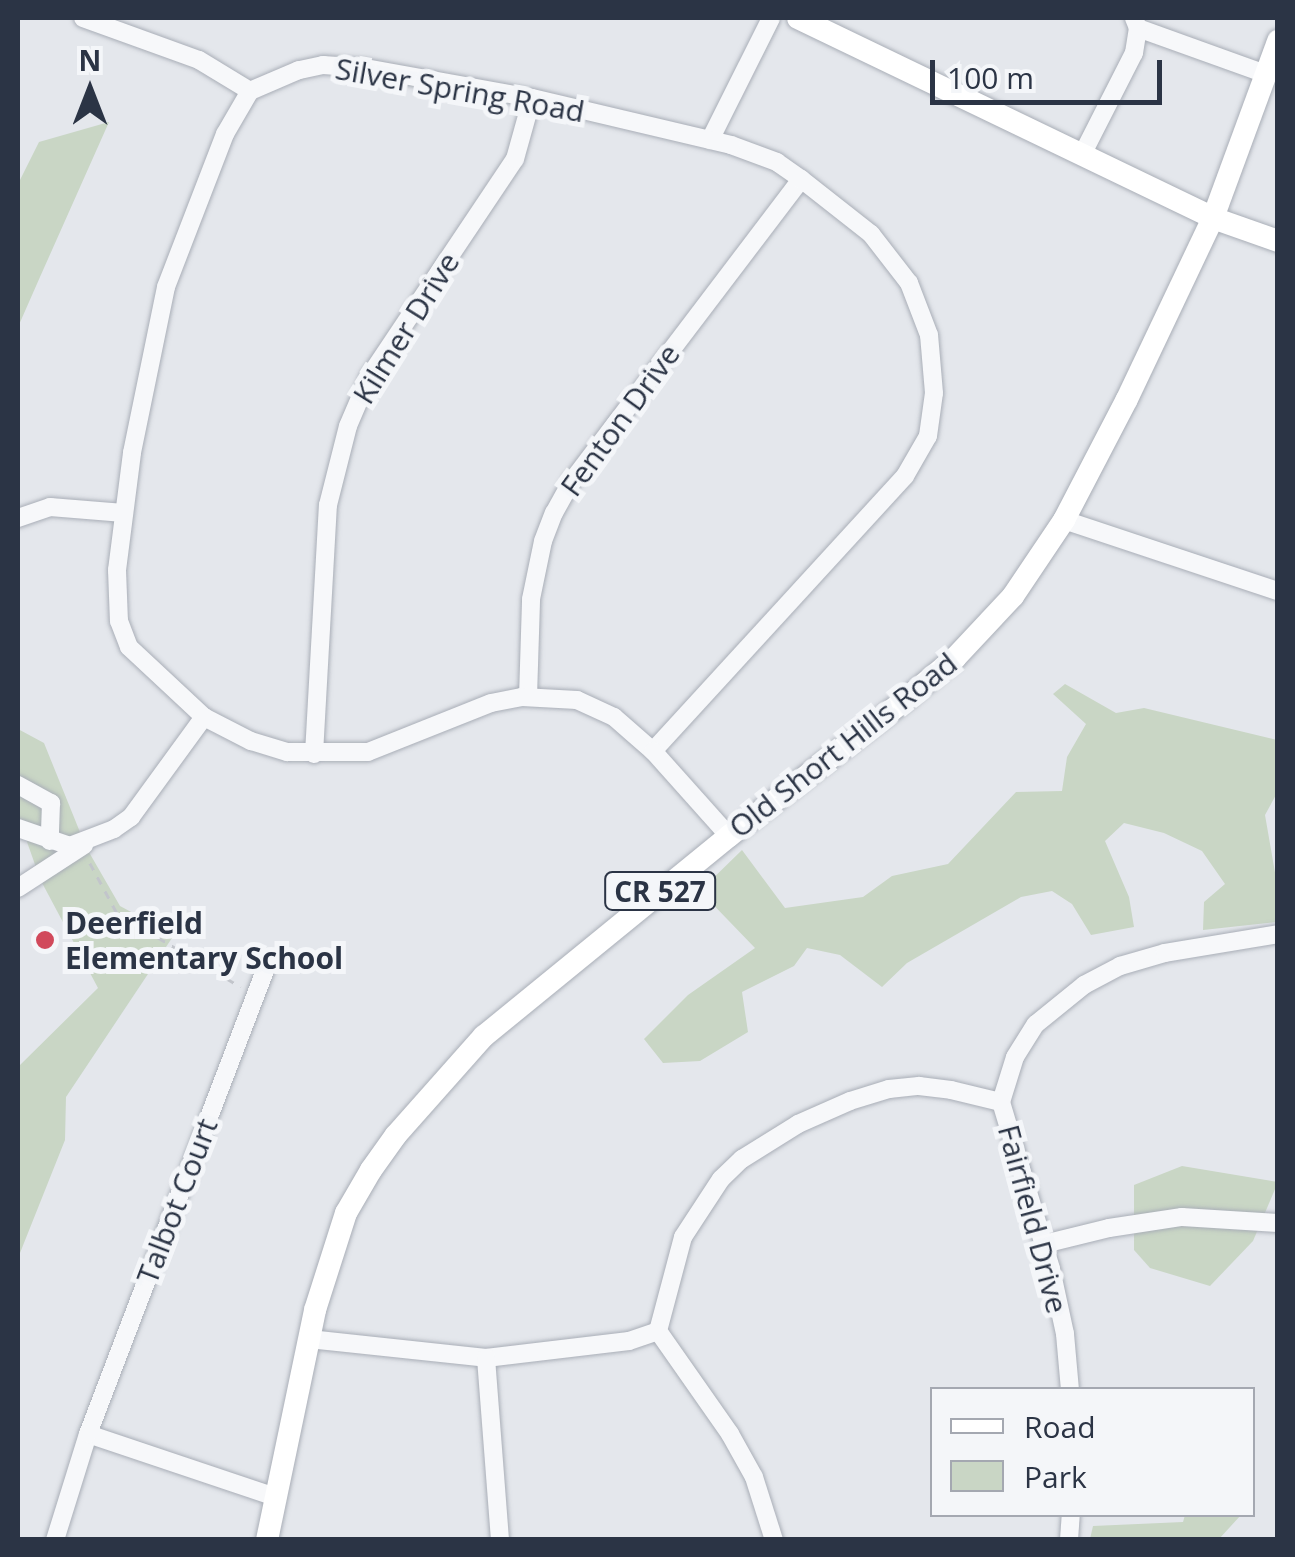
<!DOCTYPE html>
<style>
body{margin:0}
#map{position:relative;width:1295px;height:1557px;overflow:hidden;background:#e4e7ec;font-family:"Open Sans",sans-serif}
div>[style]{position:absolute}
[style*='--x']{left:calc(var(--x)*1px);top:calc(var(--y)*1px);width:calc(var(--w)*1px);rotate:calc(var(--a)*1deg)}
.green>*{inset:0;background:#c9d6c5}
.path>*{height:2.5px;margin-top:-1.25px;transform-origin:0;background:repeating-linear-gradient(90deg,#c2c5cb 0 8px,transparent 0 16px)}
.roads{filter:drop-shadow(0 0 2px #a9aeb7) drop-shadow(0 0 2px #a9aeb7)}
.minor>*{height:18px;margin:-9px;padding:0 9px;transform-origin:9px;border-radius:9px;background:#f7f8fa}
.major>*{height:22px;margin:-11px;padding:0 11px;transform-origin:11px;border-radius:11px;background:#fff}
.dots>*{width:28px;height:28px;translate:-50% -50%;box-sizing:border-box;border:5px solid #f4f6f9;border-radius:50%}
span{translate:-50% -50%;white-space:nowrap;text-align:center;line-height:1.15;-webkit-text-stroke:10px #f4f6f9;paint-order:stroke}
.shield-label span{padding:2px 8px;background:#f4f6f9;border:2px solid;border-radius:8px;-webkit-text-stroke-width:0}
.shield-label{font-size:28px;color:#2b3445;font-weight:700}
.street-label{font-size:30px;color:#2b3445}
.poi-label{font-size:30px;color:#2b3445;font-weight:700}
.left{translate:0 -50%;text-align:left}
.frame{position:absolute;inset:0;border:20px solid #2b3445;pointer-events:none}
.legend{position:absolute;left:930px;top:1387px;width:325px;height:130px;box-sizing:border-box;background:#f4f6f9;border:2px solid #a4a8b1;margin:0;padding:12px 18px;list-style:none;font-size:30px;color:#2b3445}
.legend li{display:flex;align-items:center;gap:20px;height:50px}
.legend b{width:50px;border:2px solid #a4a8b1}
.north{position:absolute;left:40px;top:40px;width:100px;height:100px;-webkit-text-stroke:8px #f4f6f9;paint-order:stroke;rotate:0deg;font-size:28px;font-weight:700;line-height:40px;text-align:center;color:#2b3445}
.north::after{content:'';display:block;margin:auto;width:35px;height:45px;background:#2b3445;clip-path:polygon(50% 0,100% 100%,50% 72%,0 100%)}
.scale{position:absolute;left:930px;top:60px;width:232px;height:45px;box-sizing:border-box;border:5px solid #2b3445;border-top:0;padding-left:12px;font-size:30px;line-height:35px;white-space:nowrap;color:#2b3445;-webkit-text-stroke:8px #f4f6f9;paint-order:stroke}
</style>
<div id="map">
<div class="green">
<div style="clip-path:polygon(109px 122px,40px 277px,18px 327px,18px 184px,39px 142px)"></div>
<div style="clip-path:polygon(1065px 684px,1116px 713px,1144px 708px,1277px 740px,1277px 793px,1265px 815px,1277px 884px,1277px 922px,1203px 930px,1204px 902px,1225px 884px,1202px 851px,1164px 833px,1124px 823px,1105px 841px,1129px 897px,1134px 927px,1091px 935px,1072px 904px,1052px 891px,1021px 897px,907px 963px,882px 987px,840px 955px,807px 948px,794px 966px,742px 992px,748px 1032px,700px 1061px,663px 1063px,644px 1039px,688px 995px,755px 948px,700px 891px,742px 850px,785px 908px,863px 897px,892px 876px,948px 864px,1016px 792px,1062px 791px,1067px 757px,1086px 724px,1053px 694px)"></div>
<div style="clip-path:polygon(18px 729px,44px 743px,86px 847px,120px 906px,174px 935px,66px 1097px,65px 1140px,18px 1258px,18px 1067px,98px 988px,40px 879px,18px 816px)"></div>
<div style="clip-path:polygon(1182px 1166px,1278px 1182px,1253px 1241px,1210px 1286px,1150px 1268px,1134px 1250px,1134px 1185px)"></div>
<div style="clip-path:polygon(1185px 1515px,1241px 1515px,1219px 1539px,1090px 1539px,1093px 1526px,1183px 1522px)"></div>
</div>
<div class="path">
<div style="--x:90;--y:863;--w:57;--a:61.6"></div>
<div style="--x:117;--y:913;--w:144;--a:30.8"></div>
</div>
<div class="roads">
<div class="minor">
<div style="--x:83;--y:18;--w:123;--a:19.9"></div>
<div style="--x:199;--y:60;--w:60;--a:31.3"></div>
<div style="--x:1138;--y:28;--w:136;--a:19.8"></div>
<div style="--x:710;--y:140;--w:136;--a:-63.4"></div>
<div style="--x:1083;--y:153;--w:112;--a:-63"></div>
<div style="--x:1134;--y:53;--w:25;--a:-81"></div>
<div style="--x:1138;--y:28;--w:11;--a:-112"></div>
<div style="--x:18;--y:518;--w:34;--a:-19"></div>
<div style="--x:50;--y:507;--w:74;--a:4.6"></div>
<div style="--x:1064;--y:520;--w:225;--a:18.4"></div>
<div style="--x:528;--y:697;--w:98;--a:-88.2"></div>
<div style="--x:531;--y:599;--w:59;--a:-78.3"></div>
<div style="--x:543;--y:541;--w:30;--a:-69"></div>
<div style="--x:554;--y:513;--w:37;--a:-61"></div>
<div style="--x:572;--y:481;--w:379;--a:-52.8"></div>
<div style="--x:653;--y:751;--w:373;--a:-47.5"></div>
<div style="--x:905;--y:476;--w:46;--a:-60.1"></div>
<div style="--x:928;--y:436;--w:43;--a:-82.1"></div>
<div style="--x:934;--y:393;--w:58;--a:-94.9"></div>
<div style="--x:929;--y:335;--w:56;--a:-111"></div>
<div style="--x:909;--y:283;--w:62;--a:-127.8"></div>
<div style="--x:871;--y:234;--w:89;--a:-141.8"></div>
<div style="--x:801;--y:179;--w:29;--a:-145"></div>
<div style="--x:777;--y:162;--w:49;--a:-159.7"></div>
<div style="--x:731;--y:145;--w:204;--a:-166.7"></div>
<div style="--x:532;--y:98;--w:169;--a:-169.8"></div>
<div style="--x:366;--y:68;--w:43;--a:-176"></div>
<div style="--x:323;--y:65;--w:25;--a:168"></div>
<div style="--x:299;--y:70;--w:53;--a:156.8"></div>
<div style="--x:250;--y:91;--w:50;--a:120.2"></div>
<div style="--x:225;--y:134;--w:164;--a:111.1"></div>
<div style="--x:166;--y:287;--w:169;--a:101.6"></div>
<div style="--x:132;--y:453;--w:118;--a:97.3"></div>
<div style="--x:117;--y:570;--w:51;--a:87.8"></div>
<div style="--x:119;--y:621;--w:28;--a:69"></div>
<div style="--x:129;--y:647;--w:103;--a:43"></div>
<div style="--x:204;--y:717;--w:53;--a:27.1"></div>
<div style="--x:251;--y:741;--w:38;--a:17"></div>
<div style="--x:287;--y:752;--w:81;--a:0"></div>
<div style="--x:368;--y:752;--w:132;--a:-21.7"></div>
<div style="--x:491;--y:703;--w:32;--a:-11"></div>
<div style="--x:522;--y:697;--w:55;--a:3.1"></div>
<div style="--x:577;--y:700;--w:41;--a:24.7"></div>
<div style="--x:614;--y:717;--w:52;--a:41.1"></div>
<div style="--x:653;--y:751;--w:114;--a:48.2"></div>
<div style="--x:314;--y:754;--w:249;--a:-86.8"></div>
<div style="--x:328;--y:505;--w:81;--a:-75.8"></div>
<div style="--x:348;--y:426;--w:53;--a:-66.8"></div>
<div style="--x:369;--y:377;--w:262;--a:-56.2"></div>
<div style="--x:515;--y:159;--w:63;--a:-74.4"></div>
<div style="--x:18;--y:785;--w:38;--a:29"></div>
<div style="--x:51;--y:803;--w:38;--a:92"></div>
<div style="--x:18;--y:828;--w:55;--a:19.1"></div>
<div style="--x:70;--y:846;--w:47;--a:-21.1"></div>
<div style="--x:114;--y:829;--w:21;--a:-35"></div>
<div style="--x:131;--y:817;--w:124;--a:-53.9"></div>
<div style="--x:18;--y:888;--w:79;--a:-33.1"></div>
<div style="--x:1001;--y:1102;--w:47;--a:-72.7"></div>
<div style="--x:1015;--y:1057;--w:39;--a:-58"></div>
<div style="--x:1036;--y:1024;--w:62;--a:-39.1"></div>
<div style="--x:1084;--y:985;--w:41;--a:-27.8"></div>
<div style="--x:1120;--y:966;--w:47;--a:-16.1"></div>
<div style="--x:1165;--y:953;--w:115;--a:-9.5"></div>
<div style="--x:1044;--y:1244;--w:67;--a:-13.8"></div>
<div style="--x:1109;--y:1228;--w:74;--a:-8.6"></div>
<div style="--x:1182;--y:1217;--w:96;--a:3.6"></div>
<div style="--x:658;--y:1331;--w:97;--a:-75.1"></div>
<div style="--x:683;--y:1237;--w:69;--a:-56.8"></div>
<div style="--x:721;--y:1179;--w:29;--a:-44"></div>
<div style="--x:742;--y:1159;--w:66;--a:-32"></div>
<div style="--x:798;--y:1124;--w:57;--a:-23.9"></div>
<div style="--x:850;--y:1101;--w:41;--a:-17.1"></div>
<div style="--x:889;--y:1089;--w:30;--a:-6"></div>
<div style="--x:919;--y:1086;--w:32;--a:7"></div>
<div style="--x:951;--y:1090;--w:51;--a:13.5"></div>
<div style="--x:1001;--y:1102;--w:174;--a:73.3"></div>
<div style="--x:1051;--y:1269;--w:66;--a:77.8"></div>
<div style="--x:1065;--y:1334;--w:56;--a:84.9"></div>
<div style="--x:658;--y:1331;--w:126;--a:55"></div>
<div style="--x:730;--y:1434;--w:49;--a:60.8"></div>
<div style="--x:754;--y:1477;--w:66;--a:72.4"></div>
<div style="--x:309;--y:1339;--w:178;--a:6.1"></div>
<div style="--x:486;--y:1358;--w:144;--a:-6.8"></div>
<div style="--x:629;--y:1341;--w:31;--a:-19"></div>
<div style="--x:486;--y:1358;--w:183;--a:85.6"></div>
<div style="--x:88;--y:1434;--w:197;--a:18.6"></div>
<div style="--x:55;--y:1540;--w:111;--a:-72.7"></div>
<div style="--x:88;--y:1434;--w:499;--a:-69.1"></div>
<div style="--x:1069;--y:1540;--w:26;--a:-86"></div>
</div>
<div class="major">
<div style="--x:798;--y:18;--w:461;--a:25.7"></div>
<div style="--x:1213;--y:218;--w:69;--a:19.5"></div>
<div style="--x:267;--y:1540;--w:235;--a:-78.2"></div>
<div style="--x:315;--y:1310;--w:102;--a:-72.3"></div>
<div style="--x:346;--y:1213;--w:50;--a:-59.8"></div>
<div style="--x:371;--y:1170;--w:43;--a:-54.5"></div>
<div style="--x:396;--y:1135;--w:132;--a:-48.4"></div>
<div style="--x:484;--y:1036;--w:316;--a:-39.2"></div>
<div style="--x:729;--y:836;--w:224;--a:-37.7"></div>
<div style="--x:906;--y:699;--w:64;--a:-39.9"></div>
<div style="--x:955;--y:658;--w:85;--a:-46.9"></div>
<div style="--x:1013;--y:596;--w:92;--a:-56.1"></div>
<div style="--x:1064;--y:520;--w:136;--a:-62.5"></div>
<div style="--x:1127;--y:399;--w:200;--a:-64.6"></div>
<div style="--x:1213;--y:218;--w:189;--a:-69.8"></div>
</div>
</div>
<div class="dots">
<div style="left:45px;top:940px;background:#d1495b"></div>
</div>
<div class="shield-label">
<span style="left:660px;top:891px">CR 527</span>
</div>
<div class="street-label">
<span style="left:460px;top:90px;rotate:10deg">Silver Spring Road</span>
<span style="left:406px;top:328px;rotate:-58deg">Kilmer Drive</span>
<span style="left:620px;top:420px;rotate:-54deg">Fenton Drive</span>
<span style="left:843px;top:745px;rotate:-38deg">Old Short Hills Road</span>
<span style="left:177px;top:1201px;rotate:-69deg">Talbot Court</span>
<span style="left:1033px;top:1219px;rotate:75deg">Fairfield Drive</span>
</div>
<div class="poi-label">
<span class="left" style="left:65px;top:940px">Deerfield<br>Elementary School</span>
</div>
<div class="frame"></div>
<ul class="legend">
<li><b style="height:12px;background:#fff"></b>Road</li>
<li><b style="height:28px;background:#c9d6c5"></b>Park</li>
</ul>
<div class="north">N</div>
<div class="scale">100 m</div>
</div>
